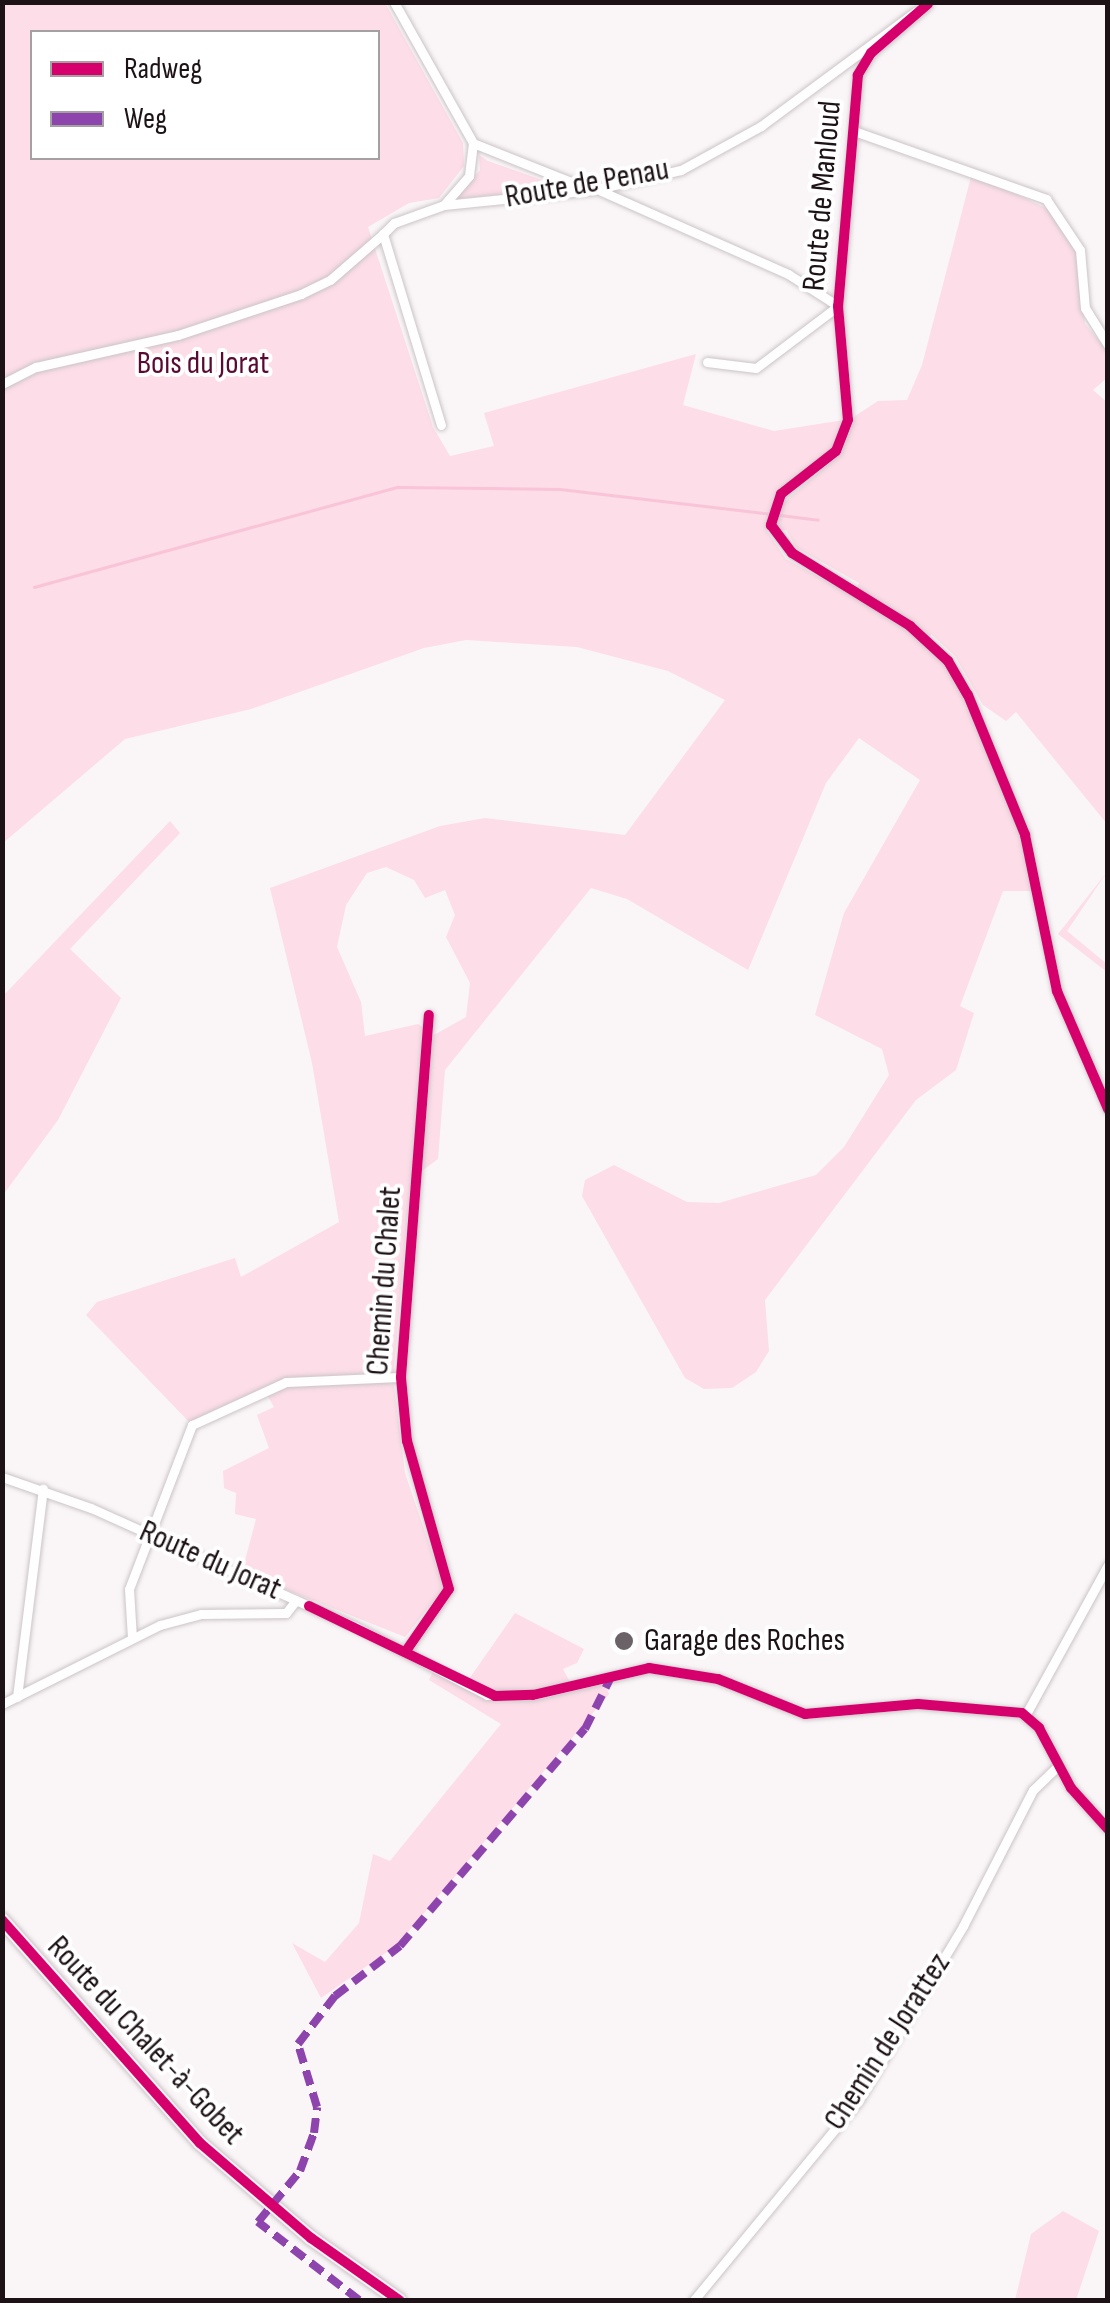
<!DOCTYPE html>
<meta charset="utf-8">
<style>
body{margin:0}
#map{position:relative;width:1110px;height:2303px;overflow:hidden;background:#faf6f8;font-family:"Sofia Sans Condensed",sans-serif}
div>[style]{position:absolute}
[style*='--x']{left:calc(var(--x)*1px);top:calc(var(--y)*1px);width:calc(var(--w)*1px);rotate:calc(var(--a)*1deg)}
.green>*{inset:0;background:#fcdde8}
.stream>*{height:2.5px;margin:-1.25px;padding:0 1.25px;transform-origin:1.25px;border-radius:1.25px;background:#f9c4d7}
.roads{filter:drop-shadow(0 0 2px #cbc4c7) drop-shadow(0 0 2px #cbc4c7)}
.street>*{height:9px;margin:-4.5px;padding:0 4.5px;transform-origin:4.5px;border-radius:4.5px;background:#fefefe}
.secondary>*{height:14px;margin:-7px;padding:0 7px;transform-origin:7px;border-radius:7px;background:#f8f3f5}
.quiet>*{height:8px;margin-top:-4px;transform-origin:0;background:repeating-linear-gradient(90deg,#8e44ad 0 15px,transparent 0 23px)}
.cycleway>*{height:10px;margin:-5px;padding:0 5px;transform-origin:5px;border-radius:5px;background:#d6006c}
.dots>*{width:28px;height:28px;translate:-50% -50%;box-sizing:border-box;border:5px solid #fff;border-radius:50%}
span{translate:-50% -50%;white-space:nowrap;text-align:center;line-height:1.15;-webkit-text-stroke:8px #fff;paint-order:stroke}
.street-label{font-size:32px;color:#1d1317}
.park-label{font-size:32px;color:#590a33}
.poi-label{font-size:32px;color:#1d1317}
.left{translate:0 -50%;text-align:left}
.frame{position:absolute;inset:0;border:5px solid #1d1317;pointer-events:none}
.legend{position:absolute;left:30px;top:30px;width:350px;height:130px;box-sizing:border-box;background:#fff;border:2px solid #a5a1a2;margin:0;padding:12px 18px;list-style:none;font-size:30px;color:#1d1317}
.legend li{display:flex;align-items:center;gap:20px;height:50px}
.legend b{width:50px;border:2px solid #a5a1a2}
</style>
<div id="map">
<div class="green">
<div style="clip-path:polygon(evenodd,3px 3px,385px 3px,463px 143px,464px 166px,439px 198px,409px 203px,368px 227px,433px 427px,450px 456px,494px 446px,484px 413px,696px 354px,683px 405px,774px 431px,844px 420px,833px 447px,778px 492px,773px 502px,782px 504px,840px 455px,855px 416px,878px 401px,907px 400px,922px 365px,972px 173px,1054px 212px,1076px 252px,1085px 324px,1107px 350px,1107px 378px,1093px 390px,1108px 403px,1107px 824px,1016px 712px,1006px 721px,983px 705px,955px 656px,931px 634px,928px 642px,948px 661px,1001px 769px,1038px 891px,1003px 891px,960px 1006px,974px 1013px,956px 1070px,916px 1100px,765px 1300px,769px 1351px,756px 1372px,732px 1388px,704px 1389px,685px 1378px,582px 1196px,585px 1180px,614px 1165px,687px 1202px,719px 1203px,816px 1175px,844px 1147px,889px 1075px,882px 1049px,815px 1015px,844px 913px,920px 780px,859px 738px,826px 783px,748px 970px,627px 899px,591px 888px,445px 1070px,438px 1159px,411px 1179px,393px 1378px,405px 1473px,444px 1588px,405px 1637px,242px 1572px,256px 1519px,235px 1514px,236px 1493px,224px 1488px,223px 1471px,269px 1448px,257px 1415px,274px 1407px,263px 1388px,192px 1425px,86px 1315px,97px 1302px,235px 1258px,241px 1277px,339px 1222px,312px 1063px,270px 888px,440px 826px,485px 818px,625px 835px,725px 700px,668px 671px,577px 647px,466px 640px,424px 648px,251px 709px,125px 739px,3px 843px,3px 3px,32px 32px,378px 32px,378px 158px,32px 158px,32px 32px,3px 3px,766px 530px,786px 530px,797px 548px,859px 583px,853px 596px,786px 559px,766px 530px,3px 3px,386px 867px,414px 880px,425px 898px,445px 890px,455px 915px,446px 937px,470px 983px,466px 1017px,434px 1035px,418px 1024px,365px 1036px,361px 1002px,337px 947px,346px 905px,367px 873px,386px 867px)"></div>
<div style="clip-path:polygon(479px 155px,488px 161px,565px 188px,456px 199px,480px 170px)"></div>
<div style="clip-path:polygon(170px 821px,180px 833px,70px 949px,121px 998px,58px 1120px,3px 1195px,3px 996px)"></div>
<div style="clip-path:polygon(1107px 872px,1067px 931px,1107px 964px,1107px 972px,1058px 934px)"></div>
<div style="clip-path:polygon(515px 1613px,584px 1649px,577px 1663px,563px 1669px,572px 1686px,604px 1680px,609px 1694px,397px 1945px,321px 1998px,292px 1943px,325px 1962px,359px 1923px,373px 1854px,390px 1861px,501px 1724px,429px 1680px,437px 1663px,469px 1679px)"></div>
<div style="clip-path:polygon(1063px 2211px,1099px 2231px,1076px 2300px,1015px 2300px,1031px 2234px)"></div>
</div>
<div class="stream">
<div style="--x:780;--y:515;--w:38;--a:7"></div>
<div style="--x:34;--y:587;--w:377;--a:-15.4"></div>
<div style="--x:398;--y:487;--w:162;--a:0.7"></div>
<div style="--x:560;--y:489;--w:213;--a:6.7"></div>
</div>
<div class="roads">
<div class="street">
<div style="--x:394;--y:2;--w:162;--a:60.7"></div>
<div style="--x:473;--y:143;--w:33;--a:97"></div>
<div style="--x:469;--y:176;--w:38;--a:131"></div>
<div style="--x:928;--y:4;--w:75;--a:139.3"></div>
<div style="--x:871;--y:53;--w:26;--a:121"></div>
<div style="--x:858;--y:75;--w:232;--a:94.9"></div>
<div style="--x:838;--y:306;--w:114;--a:85"></div>
<div style="--x:848;--y:420;--w:33;--a:111"></div>
<div style="--x:836;--y:451;--w:70;--a:142"></div>
<div style="--x:781;--y:494;--w:33;--a:108"></div>
<div style="--x:771;--y:525;--w:35;--a:53"></div>
<div style="--x:792;--y:553;--w:139;--a:31.7"></div>
<div style="--x:910;--y:626;--w:52;--a:42.6"></div>
<div style="--x:948;--y:661;--w:39;--a:60"></div>
<div style="--x:968;--y:695;--w:151;--a:67.8"></div>
<div style="--x:1025;--y:835;--w:159;--a:78.4"></div>
<div style="--x:1057;--y:991;--w:129;--a:66.6"></div>
<div style="--x:854;--y:131;--w:204;--a:19.5"></div>
<div style="--x:1046;--y:199;--w:61;--a:56.3"></div>
<div style="--x:1080;--y:250;--w:58;--a:85.1"></div>
<div style="--x:1085;--y:308;--w:44;--a:58.1"></div>
<div style="--x:473;--y:143;--w:122;--a:21.7"></div>
<div style="--x:601;--y:191;--w:205;--a:23.9"></div>
<div style="--x:788;--y:274;--w:59;--a:32.6"></div>
<div style="--x:707;--y:362;--w:49;--a:7"></div>
<div style="--x:756;--y:368;--w:103;--a:-37.1"></div>
<div style="--x:2;--y:384;--w:38;--a:-27"></div>
<div style="--x:36;--y:367;--w:146;--a:-12.7"></div>
<div style="--x:178;--y:335;--w:130;--a:-18.4"></div>
<div style="--x:301;--y:294;--w:32;--a:-26"></div>
<div style="--x:330;--y:280;--w:70;--a:-41"></div>
<div style="--x:441;--y:425;--w:200;--a:-106.9"></div>
<div style="--x:383;--y:234;--w:16;--a:-45"></div>
<div style="--x:394;--y:223;--w:53;--a:-19.8"></div>
<div style="--x:444;--y:205;--w:149;--a:-5.8"></div>
<div style="--x:592;--y:190;--w:91;--a:-12.7"></div>
<div style="--x:681;--y:170;--w:91;--a:-28.8"></div>
<div style="--x:761;--y:126;--w:192;--a:-36.5"></div>
<div style="--x:2;--y:1477;--w:94;--a:19.2"></div>
<div style="--x:91;--y:1508;--w:290;--a:24.2"></div>
<div style="--x:356;--y:1627;--w:148;--a:27.4"></div>
<div style="--x:487;--y:1695;--w:46;--a:0"></div>
<div style="--x:533;--y:1695;--w:119;--a:-13.1"></div>
<div style="--x:649;--y:1668;--w:70;--a:9.1"></div>
<div style="--x:718;--y:1679;--w:94;--a:21.9"></div>
<div style="--x:805;--y:1714;--w:113;--a:-5.1"></div>
<div style="--x:918;--y:1704;--w:104;--a:4.9"></div>
<div style="--x:1022;--y:1713;--w:23;--a:41"></div>
<div style="--x:1039;--y:1728;--w:68;--a:61.9"></div>
<div style="--x:1071;--y:1788;--w:55;--a:47.9"></div>
<div style="--x:132;--y:1638;--w:49;--a:-93.5"></div>
<div style="--x:129;--y:1589;--w:176;--a:-69"></div>
<div style="--x:192;--y:1425;--w:103;--a:-24.6"></div>
<div style="--x:286;--y:1382;--w:115;--a:-2.5"></div>
<div style="--x:406;--y:1651;--w:75;--a:-55.3"></div>
<div style="--x:449;--y:1589;--w:154;--a:-105.8"></div>
<div style="--x:407;--y:1441;--w:64;--a:-95.4"></div>
<div style="--x:401;--y:1377;--w:363;--a:-85.6"></div>
<div style="--x:17;--y:1697;--w:210;--a:-82.9"></div>
<div style="--x:2;--y:1704;--w:177;--a:-26.6"></div>
<div style="--x:160;--y:1625;--w:42;--a:-15"></div>
<div style="--x:201;--y:1614;--w:85;--a:-0.7"></div>
<div style="--x:286;--y:1613;--w:16;--a:-52"></div>
<div style="--x:1026;--y:1714;--w:170;--a:-61.2"></div>
<div style="--x:694;--y:2300;--w:258;--a:-50.5"></div>
<div style="--x:858;--y:2101;--w:204;--a:-59"></div>
<div style="--x:963;--y:1926;--w:153;--a:-62.8"></div>
<div style="--x:1033;--y:1790;--w:32;--a:-44"></div>
</div>
<div class="secondary">
<div style="--x:2;--y:1920;--w:298;--a:48.4"></div>
<div style="--x:200;--y:2143;--w:146;--a:40.6"></div>
<div style="--x:311;--y:2238;--w:108;--a:35.2"></div>
</div>
</div>
<div class="quiet">
<div style="--x:359;--y:2300;--w:128;--a:-142.3"></div>
<div style="--x:258;--y:2222;--w:66;--a:-50.5"></div>
<div style="--x:300;--y:2171;--w:40;--a:-69.8"></div>
<div style="--x:314;--y:2133;--w:26;--a:-83"></div>
<div style="--x:317;--y:2107;--w:66;--a:-106.8"></div>
<div style="--x:298;--y:2044;--w:61;--a:-52.4"></div>
<div style="--x:335;--y:1996;--w:82;--a:-37.6"></div>
<div style="--x:400;--y:1946;--w:285;--a:-49.6"></div>
<div style="--x:585;--y:1729;--w:63;--a:-63.4"></div>
</div>
<div class="cycleway">
<div style="--x:928;--y:4;--w:75;--a:139.3"></div>
<div style="--x:871;--y:53;--w:26;--a:121"></div>
<div style="--x:858;--y:75;--w:232;--a:94.9"></div>
<div style="--x:838;--y:306;--w:114;--a:85"></div>
<div style="--x:848;--y:420;--w:33;--a:111"></div>
<div style="--x:836;--y:451;--w:70;--a:142"></div>
<div style="--x:781;--y:494;--w:33;--a:108"></div>
<div style="--x:771;--y:525;--w:35;--a:53"></div>
<div style="--x:792;--y:553;--w:139;--a:31.7"></div>
<div style="--x:910;--y:626;--w:52;--a:42.6"></div>
<div style="--x:948;--y:661;--w:39;--a:60"></div>
<div style="--x:968;--y:695;--w:151;--a:67.8"></div>
<div style="--x:1025;--y:835;--w:159;--a:78.4"></div>
<div style="--x:1057;--y:991;--w:129;--a:66.6"></div>
<div style="--x:309;--y:1606;--w:207;--a:25.8"></div>
<div style="--x:495;--y:1696;--w:38;--a:-2"></div>
<div style="--x:533;--y:1695;--w:119;--a:-13.1"></div>
<div style="--x:649;--y:1668;--w:70;--a:9.1"></div>
<div style="--x:718;--y:1679;--w:94;--a:21.9"></div>
<div style="--x:805;--y:1714;--w:113;--a:-5.1"></div>
<div style="--x:918;--y:1704;--w:104;--a:4.9"></div>
<div style="--x:1022;--y:1713;--w:23;--a:41"></div>
<div style="--x:1039;--y:1728;--w:68;--a:61.9"></div>
<div style="--x:1071;--y:1788;--w:55;--a:47.9"></div>
<div style="--x:406;--y:1651;--w:75;--a:-55.3"></div>
<div style="--x:449;--y:1589;--w:154;--a:-105.8"></div>
<div style="--x:407;--y:1441;--w:64;--a:-95.4"></div>
<div style="--x:401;--y:1377;--w:363;--a:-85.6"></div>
<div style="--x:2;--y:1920;--w:298;--a:48.4"></div>
<div style="--x:200;--y:2143;--w:146;--a:40.6"></div>
<div style="--x:311;--y:2238;--w:108;--a:35.2"></div>
</div>
<div class="dots">
<div style="left:624px;top:1641px;background:#6a6266"></div>
</div>
<div class="street-label">
<span style="left:587px;top:184px;rotate:-10deg">Route de Penau</span>
<span style="left:823px;top:196px;rotate:-85deg">Route de Manloud</span>
<span style="left:385px;top:1281px;rotate:-86deg">Chemin du Chalet</span>
<span style="left:210px;top:1561px;rotate:24deg">Route du Jorat</span>
<span style="left:145px;top:2041px;rotate:47deg">Route du Chalet-à-Gobet</span>
<span style="left:888px;top:2042px;rotate:-57deg">Chemin de Jorattez</span>
</div>
<div class="park-label">
<span style="left:203px;top:364px">Bois du Jorat</span>
</div>
<div class="poi-label">
<span class="left" style="left:644px;top:1641px">Garage des Roches</span>
</div>
<div class="frame"></div>
<ul class="legend">
<li><b style="height:12px;background:#d6006c"></b>Radweg</li>
<li><b style="height:12px;background:#8e44ad"></b>Weg</li>
</ul>
</div>
